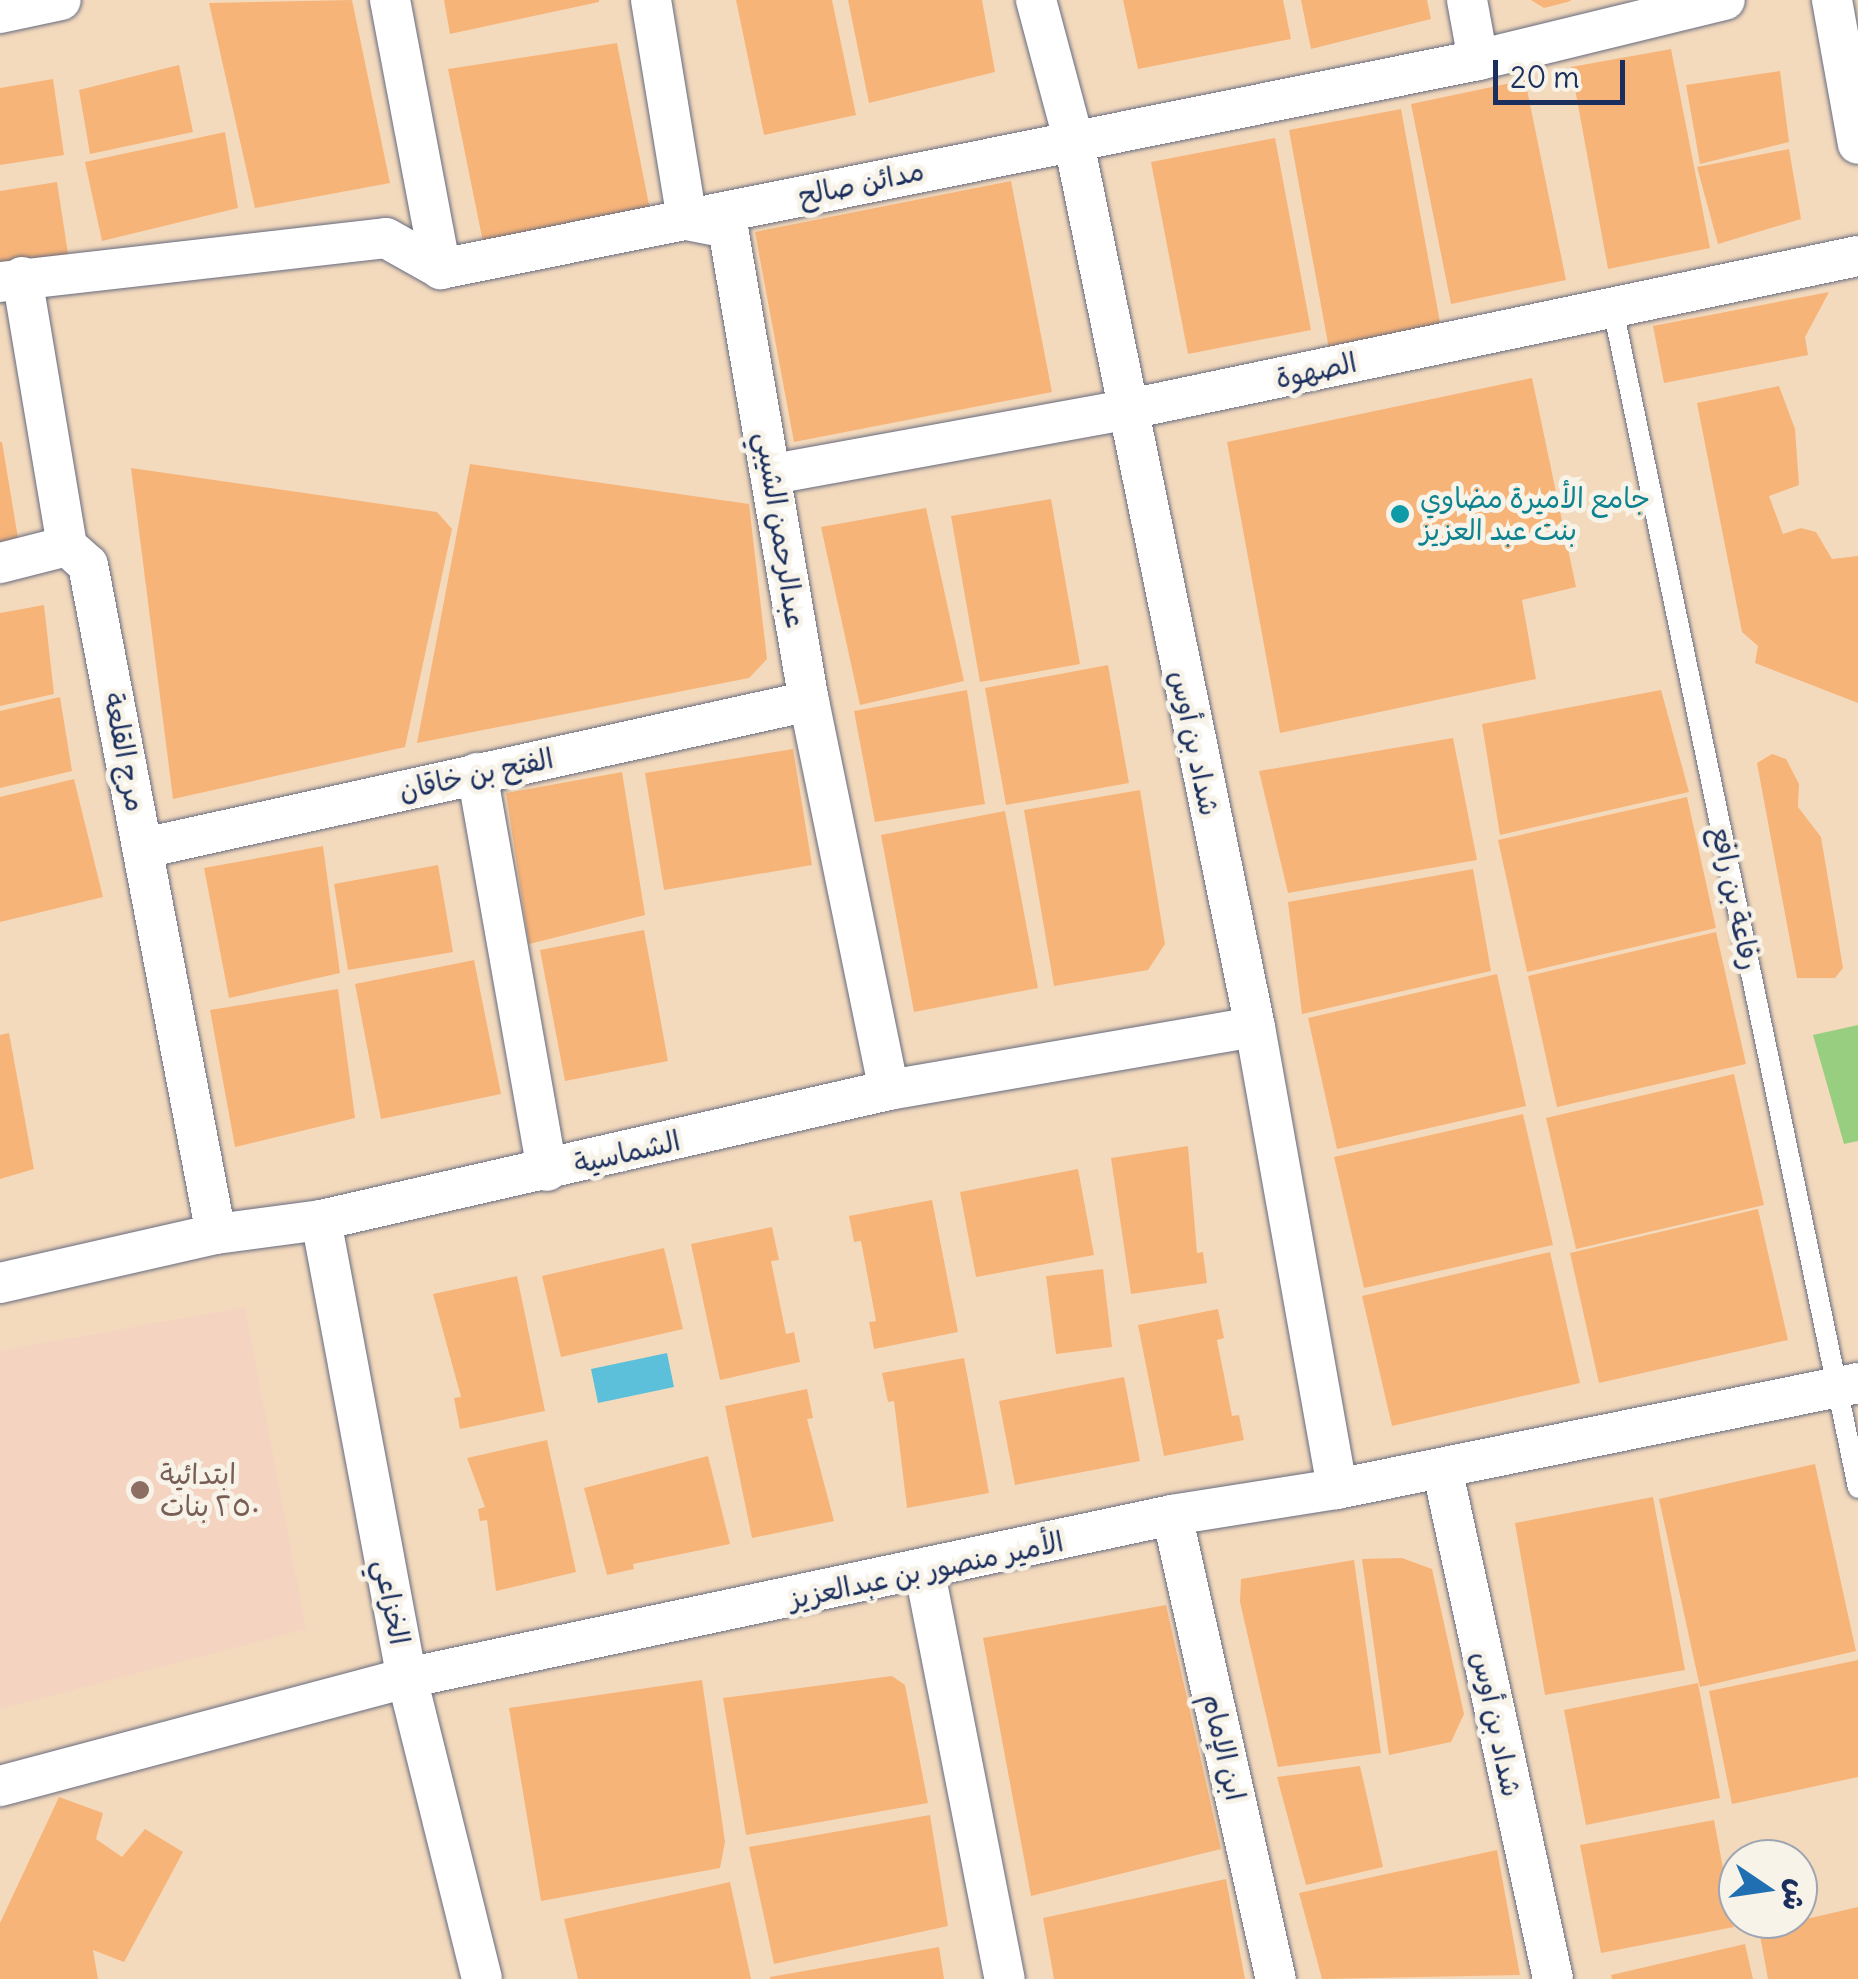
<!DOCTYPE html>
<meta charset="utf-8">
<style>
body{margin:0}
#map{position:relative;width:1858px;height:1979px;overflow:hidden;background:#f4dabd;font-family:Delius,"Playpen Sans Arabic",sans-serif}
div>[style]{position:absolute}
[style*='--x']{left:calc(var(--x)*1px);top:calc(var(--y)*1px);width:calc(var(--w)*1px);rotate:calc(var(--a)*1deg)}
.built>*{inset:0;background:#f4d3c0}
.green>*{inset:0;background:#98ce7f}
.water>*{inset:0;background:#5dc0db}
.building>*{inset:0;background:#f7b479}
.roads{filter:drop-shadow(0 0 2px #676b7f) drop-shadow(0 0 2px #676b7f)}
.service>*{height:20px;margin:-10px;padding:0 10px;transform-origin:10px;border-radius:10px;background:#fff}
.minor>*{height:40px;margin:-20px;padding:0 20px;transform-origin:20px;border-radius:20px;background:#fff}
.dots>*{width:28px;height:28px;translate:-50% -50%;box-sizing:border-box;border:5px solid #f7f3e8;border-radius:50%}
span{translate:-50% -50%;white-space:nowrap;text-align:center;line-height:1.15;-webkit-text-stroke:10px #f7f3e8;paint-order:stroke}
.street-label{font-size:28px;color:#1b2f5e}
.culture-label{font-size:28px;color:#0d838f}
.left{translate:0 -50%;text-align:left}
.education-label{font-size:28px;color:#785e54}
.north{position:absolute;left:1718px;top:1839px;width:100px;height:100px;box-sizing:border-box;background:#f7f3e8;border:2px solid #9fa5b1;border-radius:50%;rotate:103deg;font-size:28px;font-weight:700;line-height:40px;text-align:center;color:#1b2f5e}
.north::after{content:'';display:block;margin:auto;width:35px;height:45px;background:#1f6fb2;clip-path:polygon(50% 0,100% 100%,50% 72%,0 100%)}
.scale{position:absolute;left:1493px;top:60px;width:132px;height:45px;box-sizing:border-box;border:5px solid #1b2f5e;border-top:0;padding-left:12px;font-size:30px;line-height:35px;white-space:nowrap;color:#1b2f5e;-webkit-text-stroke:8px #f7f3e8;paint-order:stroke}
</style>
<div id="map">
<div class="built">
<div style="clip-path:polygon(245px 1307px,306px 1629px,0 1709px,0 1351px)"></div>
</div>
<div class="green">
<div style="clip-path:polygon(1858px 1025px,1858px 1141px,1844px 1144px,1813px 1035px)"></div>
</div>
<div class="water">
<div style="clip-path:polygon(667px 1353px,674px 1387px,598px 1403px,591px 1369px)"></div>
</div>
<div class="building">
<div style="clip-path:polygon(352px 0,390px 183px,255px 208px,209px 3px)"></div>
<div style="clip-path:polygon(444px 0,599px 0,599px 2px,450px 34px)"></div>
<div style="clip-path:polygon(736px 0,832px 0,856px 115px,764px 135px)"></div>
<div style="clip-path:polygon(848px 0,982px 0,995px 72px,869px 103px)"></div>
<div style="clip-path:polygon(1123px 0,1283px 0,1291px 39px,1138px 69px)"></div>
<div style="clip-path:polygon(1301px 0,1427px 0,1431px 19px,1311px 49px)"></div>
<div style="clip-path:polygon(1531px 0,1570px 0,1571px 1px,1544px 8px)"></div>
<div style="clip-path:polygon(617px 43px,652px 220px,485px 252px,448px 69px)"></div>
<div style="clip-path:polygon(1671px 49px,1710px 248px,1608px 269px,1571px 67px)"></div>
<div style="clip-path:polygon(179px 65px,193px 132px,90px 154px,79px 90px)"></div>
<div style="clip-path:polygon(1780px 71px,1789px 142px,1700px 164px,1686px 85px)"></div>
<div style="clip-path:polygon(53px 79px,64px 155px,0 165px,0 88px)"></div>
<div style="clip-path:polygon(1525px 80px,1566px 280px,1451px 304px,1411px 104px)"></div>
<div style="clip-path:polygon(1401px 109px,1441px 328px,1329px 349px,1289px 130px)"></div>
<div style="clip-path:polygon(225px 132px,238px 208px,102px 241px,85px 162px)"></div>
<div style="clip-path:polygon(1275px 138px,1311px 330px,1188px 354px,1151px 162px)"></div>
<div style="clip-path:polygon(1789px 149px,1801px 219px,1718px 244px,1697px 167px)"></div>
<div style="clip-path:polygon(1011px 181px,1052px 392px,794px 442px,755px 232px)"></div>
<div style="clip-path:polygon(57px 182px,69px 260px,0 271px,0 191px)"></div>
<div style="clip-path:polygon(1829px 292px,1805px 337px,1808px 355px,1664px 383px,1653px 326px)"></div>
<div style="clip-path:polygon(1532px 378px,1576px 587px,1522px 600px,1536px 679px,1280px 733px,1227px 442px)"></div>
<div style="clip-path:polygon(1779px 386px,1795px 429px,1799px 485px,1769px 496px,1783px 534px,1801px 528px,1816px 532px,1832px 559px,1858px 556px,1858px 703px,1755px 663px,1758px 646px,1742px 632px,1697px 403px)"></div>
<div style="clip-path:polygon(2px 442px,18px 538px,0 542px,0 442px)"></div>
<div style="clip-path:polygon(470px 464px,749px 504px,767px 659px,749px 678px,417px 743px)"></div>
<div style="clip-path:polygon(131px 468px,437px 512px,452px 529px,405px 747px,173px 799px)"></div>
<div style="clip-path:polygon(1051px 499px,1080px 664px,980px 682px,951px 516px)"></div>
<div style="clip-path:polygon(926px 508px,964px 681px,860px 705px,821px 527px)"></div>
<div style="clip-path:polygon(44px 605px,54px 694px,0 706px,0 613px)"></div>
<div style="clip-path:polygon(1108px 665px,1129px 783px,1006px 805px,985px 688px)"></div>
<div style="clip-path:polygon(967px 690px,985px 804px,875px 822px,854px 711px)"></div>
<div style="clip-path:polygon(1661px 690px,1689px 792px,1500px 835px,1482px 724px)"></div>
<div style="clip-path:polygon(60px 697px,72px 771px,0 788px,0 711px)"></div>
<div style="clip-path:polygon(1453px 738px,1477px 860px,1288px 893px,1259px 771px)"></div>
<div style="clip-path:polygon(793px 749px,812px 865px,664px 890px,645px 773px)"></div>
<div style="clip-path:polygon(1772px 754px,1786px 759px,1799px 784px,1798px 807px,1821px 837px,1843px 968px,1835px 978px,1797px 978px,1757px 763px)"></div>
<div style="clip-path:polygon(622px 772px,645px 915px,529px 944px,506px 793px)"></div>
<div style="clip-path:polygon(74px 779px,103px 897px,0 922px,0 797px)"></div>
<div style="clip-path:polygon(1140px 790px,1165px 944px,1148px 970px,1054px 986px,1024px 810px)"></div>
<div style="clip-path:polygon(1687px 797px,1716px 928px,1527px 972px,1498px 840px)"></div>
<div style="clip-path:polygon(1005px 811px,1038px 988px,914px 1012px,881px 835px)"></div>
<div style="clip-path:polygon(323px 846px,340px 973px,229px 998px,204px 868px)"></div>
<div style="clip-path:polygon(438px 865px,453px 952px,348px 970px,334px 884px)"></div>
<div style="clip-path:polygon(1473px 869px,1491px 971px,1302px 1014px,1288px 902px)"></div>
<div style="clip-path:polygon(644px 930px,668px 1061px,565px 1081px,540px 950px)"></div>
<div style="clip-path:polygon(1716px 932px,1746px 1064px,1557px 1107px,1528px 976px)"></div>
<div style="clip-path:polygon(474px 960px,501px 1094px,381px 1119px,355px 984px)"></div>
<div style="clip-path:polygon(1497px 974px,1526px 1106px,1337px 1149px,1308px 1018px)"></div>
<div style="clip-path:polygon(338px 989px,355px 1118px,235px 1147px,210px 1010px)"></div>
<div style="clip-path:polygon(9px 1033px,34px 1169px,0 1179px,0 1035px)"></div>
<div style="clip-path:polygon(1734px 1074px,1764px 1205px,1576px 1249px,1546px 1118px)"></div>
<div style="clip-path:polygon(1523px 1114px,1553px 1245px,1364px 1288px,1334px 1157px)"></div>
<div style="clip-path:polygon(1188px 1146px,1197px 1253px,1203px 1252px,1207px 1283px,1131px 1294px,1111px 1158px)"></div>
<div style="clip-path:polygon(1078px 1169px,1094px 1255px,976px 1277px,960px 1192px)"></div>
<div style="clip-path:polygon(932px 1200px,958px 1332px,874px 1349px,869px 1322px,876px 1321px,861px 1241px,854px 1242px,849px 1216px)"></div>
<div style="clip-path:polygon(1758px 1209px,1788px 1340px,1599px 1383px,1570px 1253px)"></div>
<div style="clip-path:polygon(772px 1227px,779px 1260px,771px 1261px,786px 1334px,794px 1332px,800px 1362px,720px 1380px,691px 1244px)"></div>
<div style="clip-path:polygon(664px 1248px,683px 1329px,561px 1357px,542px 1276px)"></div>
<div style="clip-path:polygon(1550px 1252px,1580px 1383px,1392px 1426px,1362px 1296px)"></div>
<div style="clip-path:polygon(1103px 1269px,1112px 1347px,1056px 1354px,1046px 1276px)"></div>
<div style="clip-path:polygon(517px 1276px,545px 1411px,460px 1429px,454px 1398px,461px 1397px,433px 1294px)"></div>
<div style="clip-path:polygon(1218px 1309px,1224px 1338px,1217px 1340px,1232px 1416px,1239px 1415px,1244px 1440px,1164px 1456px,1138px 1325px)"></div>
<div style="clip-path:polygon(964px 1358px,989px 1493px,907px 1508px,894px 1401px,888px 1402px,882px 1373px)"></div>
<div style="clip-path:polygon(1124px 1377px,1140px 1461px,1015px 1485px,999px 1401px)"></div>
<div style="clip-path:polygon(807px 1389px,813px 1418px,807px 1419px,834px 1521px,752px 1538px,725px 1406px)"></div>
<div style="clip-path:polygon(547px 1440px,576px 1572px,496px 1591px,487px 1520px,480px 1521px,478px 1509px,485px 1507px,467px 1458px)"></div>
<div style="clip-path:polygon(708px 1456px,730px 1544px,633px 1564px,634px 1569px,607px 1575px,584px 1488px)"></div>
<div style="clip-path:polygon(1815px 1464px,1856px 1651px,1700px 1687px,1659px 1499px)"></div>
<div style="clip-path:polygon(1653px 1497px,1685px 1670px,1545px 1695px,1515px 1523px)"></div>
<div style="clip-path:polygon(1402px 1558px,1432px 1569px,1464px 1714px,1451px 1742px,1389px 1755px,1362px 1559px)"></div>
<div style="clip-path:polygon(1354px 1560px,1381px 1753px,1278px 1767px,1240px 1602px,1241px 1579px)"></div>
<div style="clip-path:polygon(1166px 1605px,1221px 1849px,1031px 1896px,983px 1638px)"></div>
<div style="clip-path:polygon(1858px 1660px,1858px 1777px,1732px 1804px,1709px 1691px)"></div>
<div style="clip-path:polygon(892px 1676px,905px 1685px,928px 1803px,746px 1835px,723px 1698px)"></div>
<div style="clip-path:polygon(702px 1680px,725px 1842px,720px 1868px,541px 1901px,509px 1708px)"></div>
<div style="clip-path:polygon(1698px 1683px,1720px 1798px,1586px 1825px,1564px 1710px)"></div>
<div style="clip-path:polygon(1360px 1766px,1383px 1867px,1306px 1885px,1277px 1777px)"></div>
<div style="clip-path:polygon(59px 1797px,103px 1813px,96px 1839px,122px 1857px,145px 1829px,183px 1852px,124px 1962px,93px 1950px,98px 1979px,0 1979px,0 1923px)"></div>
<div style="clip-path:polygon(930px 1815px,948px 1926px,774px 1964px,749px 1847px)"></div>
<div style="clip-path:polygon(1714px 1820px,1734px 1927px,1601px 1953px,1580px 1845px)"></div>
<div style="clip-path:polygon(1497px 1850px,1520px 1975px,1322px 1979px,1299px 1893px)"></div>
<div style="clip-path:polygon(1226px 1879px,1245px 1979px,1054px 1979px,1043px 1918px)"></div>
<div style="clip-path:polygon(730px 1882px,751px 1979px,578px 1979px,564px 1919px)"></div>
<div style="clip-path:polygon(1858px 1907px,1858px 1979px,1768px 1979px,1759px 1930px)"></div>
<div style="clip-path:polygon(1745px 1944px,1753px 1979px,1612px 1979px,1611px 1975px)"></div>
<div style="clip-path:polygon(939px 1947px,944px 1979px,770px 1979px,770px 1977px)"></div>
</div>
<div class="roads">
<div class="service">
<div style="--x:1613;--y:309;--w:1204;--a:78.26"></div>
</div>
<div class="minor">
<div style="--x:390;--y:0;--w:274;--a:79.3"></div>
<div style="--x:651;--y:0;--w:223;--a:80.7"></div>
<div style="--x:687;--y:220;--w:42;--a:11"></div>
<div style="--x:728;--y:228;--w:480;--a:80.3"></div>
<div style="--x:809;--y:701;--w:397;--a:78.4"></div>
<div style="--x:1036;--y:0;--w:143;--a:75"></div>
<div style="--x:1073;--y:138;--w:907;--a:78.43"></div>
<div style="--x:1255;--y:1027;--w:469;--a:79.9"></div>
<div style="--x:1467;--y:0;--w:61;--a:79.6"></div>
<div style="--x:1832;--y:0;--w:146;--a:79.8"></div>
<div style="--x:0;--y:13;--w:62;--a:-12"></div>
<div style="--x:22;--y:277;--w:273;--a:80.5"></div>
<div style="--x:67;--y:546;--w:28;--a:42"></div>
<div style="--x:88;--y:565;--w:681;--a:79.17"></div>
<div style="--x:0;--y:282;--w:388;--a:-6.5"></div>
<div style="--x:386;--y:238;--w:63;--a:29.4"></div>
<div style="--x:441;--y:269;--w:1058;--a:-11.39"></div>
<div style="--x:1478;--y:60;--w:254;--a:-13.7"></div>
<div style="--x:773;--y:474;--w:358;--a:-10.3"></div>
<div style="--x:1125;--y:410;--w:749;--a:-11.87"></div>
<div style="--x:0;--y:563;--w:69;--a:-14.2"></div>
<div style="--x:477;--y:773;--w:404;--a:80"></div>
<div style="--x:144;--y:848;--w:681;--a:-12.46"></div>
<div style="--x:321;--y:1220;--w:466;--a:79.4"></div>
<div style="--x:407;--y:1678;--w:310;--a:76"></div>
<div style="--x:0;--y:1283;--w:221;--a:-12.8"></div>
<div style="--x:216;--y:1234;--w:106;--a:-7.6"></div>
<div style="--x:321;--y:1220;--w:583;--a:-12.89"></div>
<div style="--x:889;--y:1090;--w:371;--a:-9.8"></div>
<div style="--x:1442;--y:1468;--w:523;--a:77.74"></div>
<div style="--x:1172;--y:1515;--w:476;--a:77.4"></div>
<div style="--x:925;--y:1573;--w:414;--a:78.9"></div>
<div style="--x:0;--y:1786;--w:421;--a:-14.9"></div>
<div style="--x:407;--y:1678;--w:782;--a:-12.03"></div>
<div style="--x:1172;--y:1515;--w:167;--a:-9"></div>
<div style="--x:1337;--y:1489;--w:532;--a:-11.5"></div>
</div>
</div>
<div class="dots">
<div style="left:1400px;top:514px;background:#0f9aa8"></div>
<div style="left:140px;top:1490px;background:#8d6e63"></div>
</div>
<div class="street-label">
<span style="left:861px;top:183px;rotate:-12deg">مدائن صالح</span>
<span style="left:1316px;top:370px;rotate:-12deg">الصهوة</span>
<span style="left:781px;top:530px;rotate:81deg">عبدالرحمن الشيبي</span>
<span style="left:1195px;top:743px;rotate:78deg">شداد بن أوس</span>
<span style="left:125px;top:752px;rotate:79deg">مرج القلعة</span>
<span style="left:476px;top:774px;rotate:-12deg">الفتح بن خاقان</span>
<span style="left:1736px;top:898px;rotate:78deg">رفاعة بن رافع</span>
<span style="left:627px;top:1152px;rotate:-13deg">الشماسية</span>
<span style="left:926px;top:1570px;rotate:-12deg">الأمير منصور بن عبدالعزيز</span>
<span style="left:392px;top:1602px;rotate:79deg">الخزاعي</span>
<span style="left:1497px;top:1724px;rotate:78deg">شداد بن أوس</span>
<span style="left:1224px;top:1747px;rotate:77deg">ابن الإمام</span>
</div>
<div class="culture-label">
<span class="left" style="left:1420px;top:514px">جامع الأميرة مضاوي<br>بنت عبد العزيز</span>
</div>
<div class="education-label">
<span class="left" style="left:160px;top:1490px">ابتدائية<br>٢٥٠ بنات</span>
</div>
<div class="north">ش</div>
<div class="scale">20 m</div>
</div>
